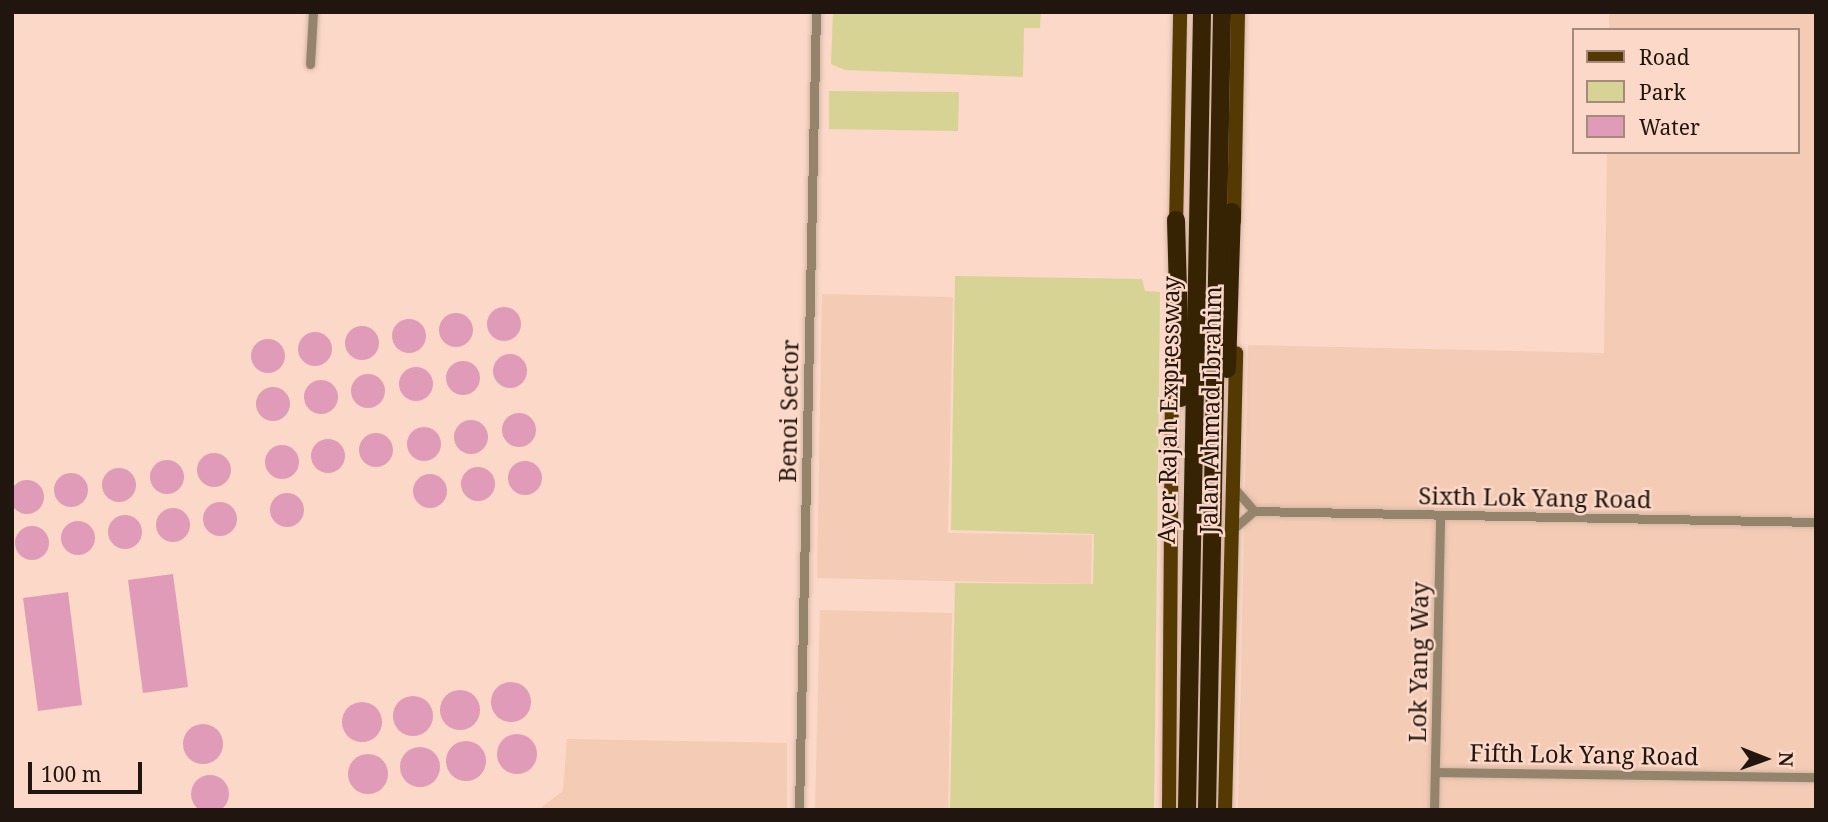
<!DOCTYPE html>
<style>
body{margin:0}
#map{position:relative;width:1828px;height:822px;overflow:hidden;background:#fbd8c7;font-family:"Noto Serif",serif}
div>[style]{position:absolute}
[style*='--x']{left:calc(var(--x)*1px);top:calc(var(--y)*1px);width:calc(var(--w)*1px);rotate:calc(var(--a)*1deg)}
.built>*{inset:0;background:#f4cbb5}
.green>*{inset:0;background:#d6d395}
.water>*{inset:0;background:#df9bb7}
.round{border-radius:50%}
.roads{filter:drop-shadow(0 0 2px #d4b5a6) drop-shadow(0 0 2px #d4b5a6)}
.street>*{height:9px;margin:-4.5px;padding:0 4.5px;transform-origin:4.5px;border-radius:4.5px;background:#95846c}
.primary>*{height:14px;margin:-7px;padding:0 7px;transform-origin:7px;border-radius:7px;background:#553902}
.highway>*{height:18px;margin:-9px;padding:0 9px;transform-origin:9px;border-radius:9px;background:#362303}
span{translate:-50% -50%;white-space:nowrap;text-align:center;line-height:1.15;-webkit-text-stroke:5px #fbd8c7;paint-order:stroke}
.street-label{font-size:24px;color:#21160f}
.frame{position:absolute;inset:0;border:14px solid #21160f;pointer-events:none}
.legend{position:absolute;left:1572px;top:28px;width:228px;height:126px;box-sizing:border-box;background:#fbd8c7;border:2px solid #a48a7d;margin:0;padding:9px 12px;list-style:none;font-size:21px;color:#21160f}
.legend li{display:flex;align-items:center;gap:14px;height:35px}
.legend b{width:35px;border:2px solid #a48a7d}
.north{position:absolute;left:1730px;top:724px;width:70px;height:70px;-webkit-text-stroke:5px #fbd8c7;paint-order:stroke;rotate:91deg;font-size:19px;font-weight:700;line-height:28px;text-align:center;color:#21160f}
.north::after{content:'';display:block;margin:auto;width:24px;height:32px;background:#21160f;clip-path:polygon(50% 0,100% 100%,50% 72%,0 100%)}
.scale{position:absolute;left:28px;top:762px;width:114px;height:32px;box-sizing:border-box;border:4px solid #21160f;border-top:0;padding-left:9px;font-size:21px;line-height:24px;white-space:nowrap;color:#21160f;-webkit-text-stroke:5px #fbd8c7;paint-order:stroke}
</style>
<div id="map">
<div class="built">
<div style="clip-path:polygon(1609px 12px,1816px 12px,1814px 810px,1238px 810px,1248px 345px,1604px 353px,1607px 152px,1798px 152px,1798px 30px,1609px 30px)"></div>
<div style="clip-path:polygon(822px 294px,953px 297px,948px 533px,1092px 535px,1091px 584px,817px 578px)"></div>
<div style="clip-path:polygon(820px 610px,952px 613px,948px 810px,815px 810px)"></div>
<div style="clip-path:polygon(567px 739px,787px 743px,787px 810px,538px 810px,563px 791px)"></div>
</div>
<div class="green">
<div style="clip-path:polygon(833px 12px,1041px 12px,1040px 28px,1024px 28px,1023px 77px,845px 70px,831px 64px)"></div>
<div style="clip-path:polygon(829px 91px,959px 92px,958px 131px,829px 129px)"></div>
<div style="clip-path:polygon(955px 276px,1142px 279px,1145px 291px,1160px 292px,1154px 810px,950px 810px,955px 583px,1093px 584px,1094px 534px,951px 530px)"></div>
</div>
<div class="water">
<div class="round" style="left:487px;top:307px;width:34px;height:34px"></div>
<div class="round" style="left:439px;top:313px;width:34px;height:34px"></div>
<div class="round" style="left:392px;top:319px;width:34px;height:34px"></div>
<div class="round" style="left:345px;top:326px;width:34px;height:34px"></div>
<div class="round" style="left:298px;top:332px;width:34px;height:34px"></div>
<div class="round" style="left:251px;top:339px;width:34px;height:34px"></div>
<div class="round" style="left:493px;top:354px;width:34px;height:34px"></div>
<div class="round" style="left:446px;top:361px;width:34px;height:34px"></div>
<div class="round" style="left:399px;top:367px;width:34px;height:34px"></div>
<div class="round" style="left:351px;top:374px;width:34px;height:34px"></div>
<div class="round" style="left:304px;top:380px;width:34px;height:34px"></div>
<div class="round" style="left:256px;top:387px;width:34px;height:34px"></div>
<div class="round" style="left:502px;top:413px;width:34px;height:34px"></div>
<div class="round" style="left:454px;top:420px;width:34px;height:34px"></div>
<div class="round" style="left:407px;top:427px;width:34px;height:34px"></div>
<div class="round" style="left:359px;top:433px;width:34px;height:34px"></div>
<div class="round" style="left:311px;top:439px;width:34px;height:34px"></div>
<div class="round" style="left:265px;top:445px;width:34px;height:34px"></div>
<div class="round" style="left:197px;top:453px;width:34px;height:34px"></div>
<div class="round" style="left:150px;top:460px;width:34px;height:34px"></div>
<div class="round" style="left:508px;top:461px;width:34px;height:34px"></div>
<div class="round" style="left:461px;top:467px;width:34px;height:34px"></div>
<div class="round" style="left:102px;top:468px;width:34px;height:34px"></div>
<div class="round" style="left:54px;top:473px;width:34px;height:34px"></div>
<div class="round" style="left:413px;top:474px;width:34px;height:34px"></div>
<div class="round" style="left:10px;top:480px;width:34px;height:34px"></div>
<div class="round" style="left:270px;top:493px;width:34px;height:34px"></div>
<div class="round" style="left:203px;top:502px;width:34px;height:34px"></div>
<div class="round" style="left:156px;top:508px;width:34px;height:34px"></div>
<div class="round" style="left:108px;top:515px;width:34px;height:34px"></div>
<div class="round" style="left:61px;top:521px;width:34px;height:34px"></div>
<div class="round" style="left:15px;top:526px;width:34px;height:34px"></div>
<div style="clip-path:polygon(173px 574px,188px 687px,143px 693px,128px 580px)"></div>
<div style="clip-path:polygon(68px 592px,82px 705px,38px 711px,23px 598px)"></div>
<div class="round" style="left:491px;top:682px;width:40px;height:40px"></div>
<div class="round" style="left:440px;top:690px;width:40px;height:40px"></div>
<div class="round" style="left:393px;top:696px;width:40px;height:40px"></div>
<div class="round" style="left:342px;top:702px;width:40px;height:40px"></div>
<div class="round" style="left:183px;top:724px;width:40px;height:40px"></div>
<div class="round" style="left:497px;top:734px;width:40px;height:40px"></div>
<div class="round" style="left:446px;top:741px;width:40px;height:40px"></div>
<div class="round" style="left:400px;top:747px;width:40px;height:40px"></div>
<div class="round" style="left:348px;top:754px;width:40px;height:40px"></div>
<div class="round" style="left:191px;top:775px;width:38px;height:38px"></div>
</div>
<div class="roads">
<div class="street">
<div style="--x:310;--y:64;--w:52;--a:-86.7"></div>
<div style="--x:1235;--y:489;--w:29;--a:49"></div>
<div style="--x:1233;--y:529;--w:28;--a:-41"></div>
<div style="--x:1254;--y:511;--w:562;--a:1.12"></div>
<div style="--x:1436;--y:772;--w:380;--a:0.8"></div>
<div style="--x:799;--y:810;--w:798;--a:-88.78"></div>
<div style="--x:1434;--y:810;--w:295;--a:-88.8"></div>
</div>
<div class="primary">
<div style="--x:1234;--y:221;--w:209;--a:-88.9"></div>
<div style="--x:1176;--y:228;--w:216;--a:-88.9"></div>
<div style="--x:1169;--y:810;--w:429;--a:-89.6"></div>
<div style="--x:1225;--y:810;--w:457;--a:-88.6"></div>
</div>
<div class="highway">
<div style="--x:1176;--y:220;--w:178;--a:88.4"></div>
<div style="--x:1227;--y:369;--w:157;--a:-88.2"></div>
<div style="--x:1187;--y:810;--w:798;--a:-88.92"></div>
<div style="--x:1207;--y:810;--w:798;--a:-88.92"></div>
</div>
</div>
<div class="street-label">
<span style="left:1168px;top:410px;rotate:-89deg">Ayer Rajah Expressway</span>
<span style="left:1210px;top:410px;rotate:-89deg">Jalan Ahmad Ibrahim</span>
<span style="left:788px;top:411px;rotate:-89deg">Benoi Sector</span>
<span style="left:1535px;top:497px;rotate:1deg">Sixth Lok Yang Road</span>
<span style="left:1418px;top:662px;rotate:-89deg">Lok Yang Way</span>
<span style="left:1584px;top:754px;rotate:1deg">Fifth Lok Yang Road</span>
</div>
<div class="frame"></div>
<ul class="legend">
<li><b style="height:9px;background:#553902"></b>Road</li>
<li><b style="height:19px;background:#d6d395"></b>Park</li>
<li><b style="height:19px;background:#df9bb7"></b>Water</li>
</ul>
<div class="north">N</div>
<div class="scale">100 m</div>
</div>
